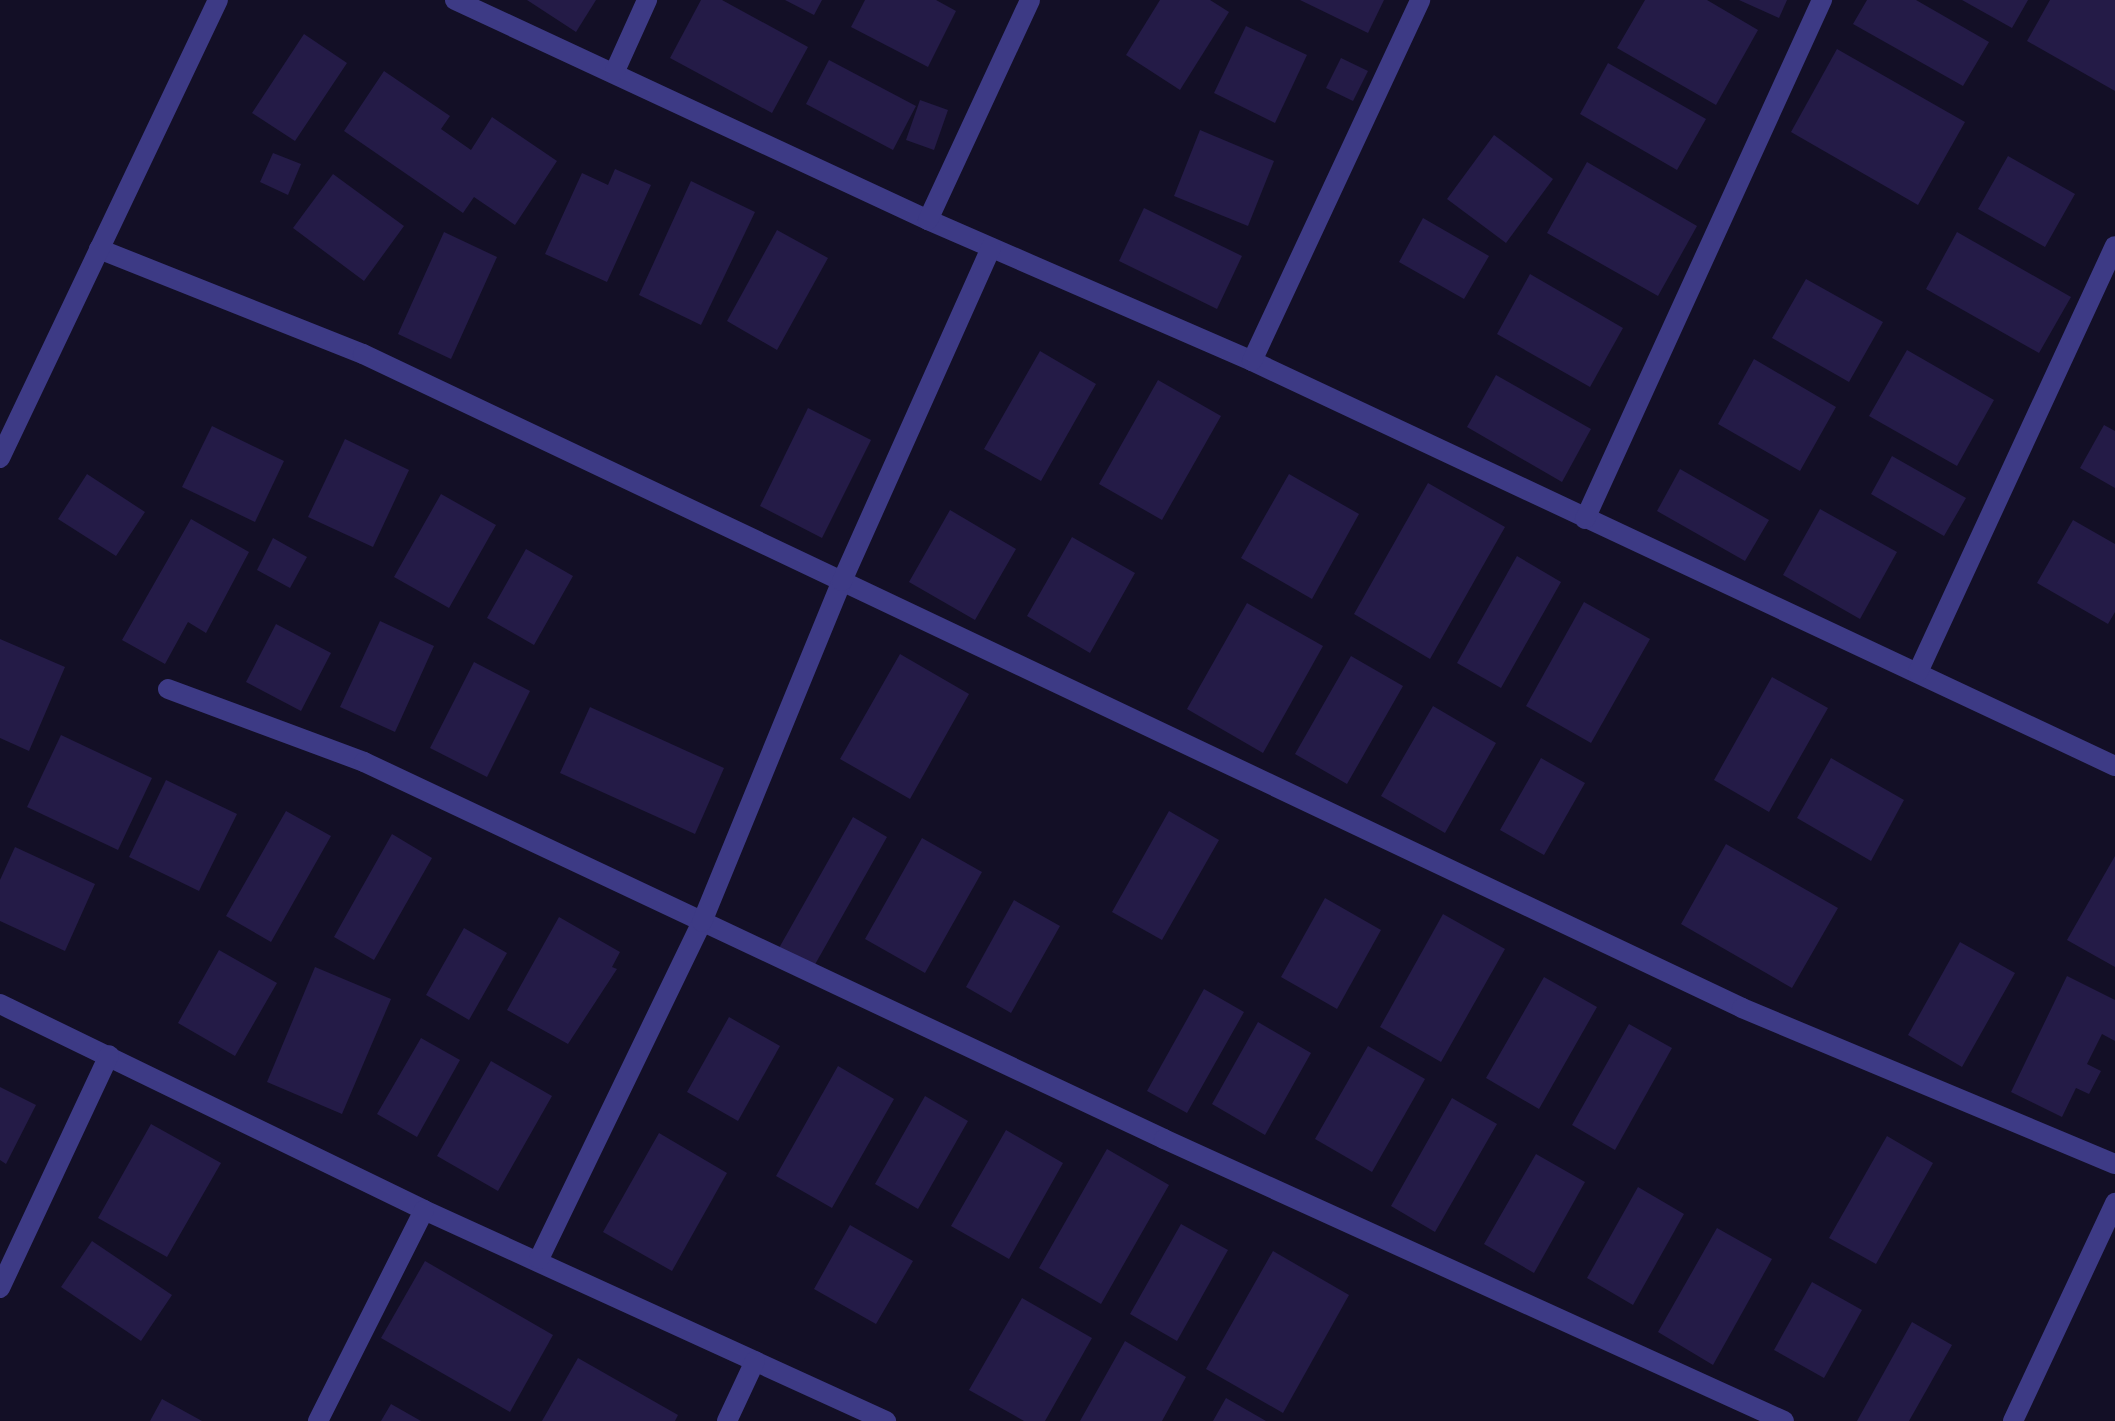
<!DOCTYPE html>
<style>
body{margin:0}
#map{position:relative;width:2115px;height:1421px;overflow:hidden;background:#130f26;font-family:"DM Sans",sans-serif}
div>[style]{position:absolute}
[style*='--x']{left:calc(var(--x)*1px);top:calc(var(--y)*1px);width:calc(var(--w)*1px);rotate:calc(var(--a)*1deg)}
.building>*{inset:0;background:#241b47}
.street>*{height:20px;margin:-10px;padding:0 10px;transform-origin:10px;border-radius:10px;background:#3d3a85}
span{translate:-50% -50%;white-space:nowrap;text-align:center;line-height:1.15;-webkit-text-stroke:6px #130f26;paint-order:stroke}
</style>
<div id="map">
<div class="building">
<div style="clip-path:polygon(527px 0,596px 0,576px 32px)"></div>
<div style="clip-path:polygon(701px 0,722px 0,808px 47px,772px 113px,670px 58px)"></div>
<div style="clip-path:polygon(785px 0,822px 0,814px 15px)"></div>
<div style="clip-path:polygon(865px 0,936px 0,956px 11px,928px 67px,851px 27px)"></div>
<div style="clip-path:polygon(1160px 0,1210px 0,1229px 12px,1180px 90px,1126px 55px)"></div>
<div style="clip-path:polygon(1300px 0,1384px 0,1368px 33px)"></div>
<div style="clip-path:polygon(1645px 0,1707px 0,1758px 30px,1716px 105px,1617px 48px)"></div>
<div style="clip-path:polygon(1739px 0,1787px 0,1779px 18px)"></div>
<div style="clip-path:polygon(1867px 0,1916px 0,1989px 42px,1963px 86px,1853px 24px)"></div>
<div style="clip-path:polygon(1962px 0,2028px 0,2012px 28px)"></div>
<div style="clip-path:polygon(2050px 0,2115px 0,2115px 91px,2027px 41px)"></div>
<div style="clip-path:polygon(1246px 26px,1307px 55px,1275px 123px,1214px 93px)"></div>
<div style="clip-path:polygon(304px 34px,347px 63px,295px 141px,252px 113px)"></div>
<div style="clip-path:polygon(1837px 49px,1965px 122px,1918px 205px,1791px 132px)"></div>
<div style="clip-path:polygon(1341px 58px,1368px 71px,1353px 101px,1326px 88px)"></div>
<div style="clip-path:polygon(829px 60px,916px 106px,893px 150px,806px 104px)"></div>
<div style="clip-path:polygon(1608px 63px,1706px 119px,1677px 170px,1580px 114px)"></div>
<div style="clip-path:polygon(384px 71px,450px 116px,441px 129px,471px 150px,492px 117px,557px 161px,515px 225px,474px 197px,463px 213px,344px 131px)"></div>
<div style="clip-path:polygon(920px 100px,948px 110px,934px 150px,906px 140px)"></div>
<div style="clip-path:polygon(1200px 130px,1274px 161px,1248px 226px,1174px 196px)"></div>
<div style="clip-path:polygon(1494px 135px,1553px 179px,1506px 243px,1447px 199px)"></div>
<div style="clip-path:polygon(273px 153px,301px 164px,288px 195px,260px 182px)"></div>
<div style="clip-path:polygon(2008px 156px,2075px 194px,2045px 247px,1978px 209px)"></div>
<div style="clip-path:polygon(1587px 162px,1697px 226px,1658px 296px,1547px 233px)"></div>
<div style="clip-path:polygon(615px 169px,651px 185px,607px 282px,545px 254px,582px 173px,608px 185px)"></div>
<div style="clip-path:polygon(333px 174px,404px 226px,364px 281px,293px 228px)"></div>
<div style="clip-path:polygon(691px 181px,755px 212px,701px 325px,639px 295px)"></div>
<div style="clip-path:polygon(1144px 208px,1242px 256px,1217px 309px,1119px 261px)"></div>
<div style="clip-path:polygon(1423px 218px,1489px 256px,1464px 299px,1399px 262px)"></div>
<div style="clip-path:polygon(777px 230px,828px 258px,777px 350px,727px 321px)"></div>
<div style="clip-path:polygon(444px 232px,497px 257px,451px 359px,398px 334px)"></div>
<div style="clip-path:polygon(1957px 232px,2071px 297px,2039px 353px,1926px 289px)"></div>
<div style="clip-path:polygon(1530px 274px,1623px 328px,1590px 387px,1497px 334px)"></div>
<div style="clip-path:polygon(1806px 279px,1883px 322px,1849px 382px,1772px 338px)"></div>
<div style="clip-path:polygon(1907px 350px,1994px 400px,1957px 466px,1869px 416px)"></div>
<div style="clip-path:polygon(1040px 351px,1096px 384px,1041px 481px,984px 449px)"></div>
<div style="clip-path:polygon(1754px 359px,1836px 407px,1800px 471px,1718px 424px)"></div>
<div style="clip-path:polygon(1496px 375px,1591px 429px,1562px 482px,1467px 427px)"></div>
<div style="clip-path:polygon(1158px 380px,1221px 416px,1162px 520px,1099px 484px)"></div>
<div style="clip-path:polygon(808px 408px,871px 440px,822px 538px,760px 506px)"></div>
<div style="clip-path:polygon(2104px 425px,2115px 431px,2115px 488px,2080px 468px)"></div>
<div style="clip-path:polygon(212px 426px,284px 461px,255px 522px,182px 487px)"></div>
<div style="clip-path:polygon(345px 439px,409px 470px,373px 547px,308px 517px)"></div>
<div style="clip-path:polygon(1892px 456px,1966px 498px,1944px 536px,1871px 494px)"></div>
<div style="clip-path:polygon(1680px 469px,1769px 520px,1745px 561px,1657px 511px)"></div>
<div style="clip-path:polygon(87px 474px,145px 512px,116px 556px,58px 519px)"></div>
<div style="clip-path:polygon(1289px 474px,1359px 514px,1312px 599px,1241px 558px)"></div>
<div style="clip-path:polygon(1428px 483px,1505px 527px,1430px 659px,1354px 614px)"></div>
<div style="clip-path:polygon(441px 494px,496px 525px,449px 608px,394px 577px)"></div>
<div style="clip-path:polygon(1820px 509px,1897px 552px,1860px 619px,1783px 575px)"></div>
<div style="clip-path:polygon(950px 510px,1016px 549px,975px 620px,909px 582px)"></div>
<div style="clip-path:polygon(191px 519px,249px 552px,206px 633px,188px 622px,165px 664px,122px 640px)"></div>
<div style="clip-path:polygon(2073px 520px,2115px 544px,2115px 612px,2108px 624px,2037px 583px)"></div>
<div style="clip-path:polygon(1072px 537px,1135px 573px,1090px 653px,1027px 616px)"></div>
<div style="clip-path:polygon(273px 538px,307px 557px,290px 588px,257px 570px)"></div>
<div style="clip-path:polygon(526px 549px,573px 576px,534px 645px,487px 618px)"></div>
<div style="clip-path:polygon(1517px 556px,1561px 582px,1501px 688px,1457px 663px)"></div>
<div style="clip-path:polygon(1584px 602px,1650px 639px,1591px 743px,1526px 706px)"></div>
<div style="clip-path:polygon(1247px 603px,1323px 646px,1263px 753px,1187px 709px)"></div>
<div style="clip-path:polygon(380px 621px,434px 646px,395px 732px,340px 707px)"></div>
<div style="clip-path:polygon(276px 624px,331px 653px,301px 711px,246px 682px)"></div>
<div style="clip-path:polygon(0 639px,65px 667px,29px 751px,0 738px)"></div>
<div style="clip-path:polygon(900px 654px,969px 694px,910px 799px,840px 759px)"></div>
<div style="clip-path:polygon(1351px 656px,1403px 686px,1347px 784px,1295px 754px)"></div>
<div style="clip-path:polygon(474px 662px,530px 691px,487px 777px,430px 748px)"></div>
<div style="clip-path:polygon(1772px 677px,1828px 708px,1769px 812px,1714px 780px)"></div>
<div style="clip-path:polygon(1433px 706px,1496px 743px,1445px 833px,1381px 796px)"></div>
<div style="clip-path:polygon(590px 707px,724px 768px,695px 834px,560px 773px)"></div>
<div style="clip-path:polygon(61px 735px,152px 778px,118px 850px,27px 807px)"></div>
<div style="clip-path:polygon(1541px 758px,1585px 783px,1544px 855px,1500px 830px)"></div>
<div style="clip-path:polygon(1831px 758px,1904px 800px,1871px 861px,1797px 818px)"></div>
<div style="clip-path:polygon(166px 780px,237px 814px,199px 891px,129px 857px)"></div>
<div style="clip-path:polygon(286px 811px,331px 836px,271px 942px,226px 916px)"></div>
<div style="clip-path:polygon(1169px 811px,1219px 840px,1162px 940px,1112px 912px)"></div>
<div style="clip-path:polygon(853px 817px,887px 837px,813px 968px,779px 948px)"></div>
<div style="clip-path:polygon(392px 834px,432px 858px,374px 960px,334px 937px)"></div>
<div style="clip-path:polygon(922px 838px,982px 872px,925px 973px,865px 939px)"></div>
<div style="clip-path:polygon(1726px 844px,1838px 908px,1792px 988px,1681px 924px)"></div>
<div style="clip-path:polygon(15px 847px,95px 884px,65px 951px,0 921px,0 880px)"></div>
<div style="clip-path:polygon(2115px 856px,2115px 967px,2067px 940px)"></div>
<div style="clip-path:polygon(1325px 898px,1381px 930px,1337px 1009px,1281px 977px)"></div>
<div style="clip-path:polygon(1014px 900px,1060px 926px,1011px 1013px,966px 987px)"></div>
<div style="clip-path:polygon(1443px 914px,1505px 949px,1441px 1062px,1380px 1027px)"></div>
<div style="clip-path:polygon(559px 917px,620px 952px,612px 967px,617px 969px,568px 1044px,507px 1010px)"></div>
<div style="clip-path:polygon(464px 928px,507px 953px,469px 1020px,426px 995px)"></div>
<div style="clip-path:polygon(1960px 942px,2015px 973px,1962px 1067px,1908px 1035px)"></div>
<div style="clip-path:polygon(219px 950px,277px 983px,235px 1056px,178px 1023px)"></div>
<div style="clip-path:polygon(315px 967px,391px 999px,342px 1114px,267px 1082px)"></div>
<div style="clip-path:polygon(2067px 976px,2115px 1000px,2115px 1041px,2102px 1034px,2087px 1064px,2101px 1071px,2089px 1094px,2076px 1088px,2062px 1117px,2011px 1092px)"></div>
<div style="clip-path:polygon(1544px 977px,1597px 1007px,1539px 1109px,1486px 1078px)"></div>
<div style="clip-path:polygon(1204px 989px,1244px 1012px,1187px 1113px,1147px 1091px)"></div>
<div style="clip-path:polygon(729px 1017px,780px 1046px,738px 1121px,687px 1092px)"></div>
<div style="clip-path:polygon(1258px 1022px,1311px 1053px,1265px 1135px,1212px 1104px)"></div>
<div style="clip-path:polygon(1629px 1024px,1672px 1048px,1615px 1150px,1572px 1125px)"></div>
<div style="clip-path:polygon(421px 1038px,460px 1060px,417px 1137px,377px 1114px)"></div>
<div style="clip-path:polygon(1368px 1046px,1425px 1079px,1372px 1172px,1315px 1139px)"></div>
<div style="clip-path:polygon(491px 1061px,552px 1096px,498px 1191px,437px 1156px)"></div>
<div style="clip-path:polygon(838px 1066px,894px 1099px,832px 1208px,776px 1176px)"></div>
<div style="clip-path:polygon(0 1087px,36px 1105px,6px 1164px,0 1160px)"></div>
<div style="clip-path:polygon(925px 1096px,968px 1121px,918px 1209px,875px 1184px)"></div>
<div style="clip-path:polygon(1452px 1098px,1497px 1124px,1435px 1232px,1391px 1206px)"></div>
<div style="clip-path:polygon(151px 1124px,221px 1163px,167px 1257px,98px 1218px)"></div>
<div style="clip-path:polygon(1006px 1130px,1063px 1163px,1009px 1259px,951px 1226px)"></div>
<div style="clip-path:polygon(659px 1133px,727px 1173px,672px 1271px,603px 1232px)"></div>
<div style="clip-path:polygon(1887px 1136px,1933px 1163px,1876px 1264px,1829px 1238px)"></div>
<div style="clip-path:polygon(1107px 1149px,1169px 1185px,1101px 1304px,1039px 1268px)"></div>
<div style="clip-path:polygon(1536px 1154px,1585px 1182px,1534px 1273px,1484px 1244px)"></div>
<div style="clip-path:polygon(1638px 1187px,1684px 1214px,1633px 1305px,1587px 1278px)"></div>
<div style="clip-path:polygon(1181px 1224px,1228px 1250px,1177px 1341px,1130px 1314px)"></div>
<div style="clip-path:polygon(850px 1225px,913px 1261px,876px 1324px,814px 1289px)"></div>
<div style="clip-path:polygon(1717px 1228px,1772px 1259px,1713px 1365px,1658px 1332px)"></div>
<div style="clip-path:polygon(92px 1241px,172px 1295px,141px 1341px,61px 1287px)"></div>
<div style="clip-path:polygon(1273px 1251px,1349px 1295px,1283px 1413px,1206px 1369px)"></div>
<div style="clip-path:polygon(425px 1261px,553px 1335px,510px 1412px,381px 1338px)"></div>
<div style="clip-path:polygon(1812px 1282px,1862px 1310px,1824px 1378px,1774px 1350px)"></div>
<div style="clip-path:polygon(1022px 1298px,1092px 1338px,1045px 1421px,1024px 1421px,969px 1390px)"></div>
<div style="clip-path:polygon(1912px 1322px,1952px 1345px,1909px 1421px,1857px 1421px)"></div>
<div style="clip-path:polygon(1125px 1341px,1186px 1377px,1162px 1421px,1080px 1421px)"></div>
<div style="clip-path:polygon(578px 1358px,678px 1415px,675px 1421px,542px 1421px)"></div>
<div style="clip-path:polygon(1226px 1398px,1266px 1421px,1213px 1421px)"></div>
<div style="clip-path:polygon(162px 1399px,202px 1421px,150px 1421px)"></div>
<div style="clip-path:polygon(391px 1404px,421px 1421px,381px 1421px)"></div>
</div>
<div class="street">
<div style="--x:455;--y:0;--w:522;--a:24.94"></div>
<div style="--x:928;--y:220;--w:353;--a:23.5"></div>
<div style="--x:1252;--y:361;--w:953;--a:25.14"></div>
<div style="--x:615;--y:71;--w:78;--a:-65.7"></div>
<div style="--x:928;--y:220;--w:242;--a:-65.1"></div>
<div style="--x:99;--y:249;--w:284;--a:21.7"></div>
<div style="--x:363;--y:354;--w:1526;--a:25.37"></div>
<div style="--x:1742;--y:1008;--w:404;--a:22.7"></div>
<div style="--x:1252;--y:361;--w:398;--a:-65"></div>
<div style="--x:0;--y:458;--w:507;--a:-64.55"></div>
<div style="--x:1585;--y:519;--w:571;--a:-65.46"></div>
<div style="--x:1918;--y:672;--w:469;--a:-65.2"></div>
<div style="--x:168;--y:689;--w:209;--a:20.4"></div>
<div style="--x:364;--y:762;--w:884;--a:25.23"></div>
<div style="--x:1164;--y:1139;--w:681;--a:24.46"></div>
<div style="--x:0;--y:1004;--w:471;--a:25.9"></div>
<div style="--x:424;--y:1210;--w:508;--a:24.55"></div>
<div style="--x:539;--y:1259;--w:374;--a:-64.2"></div>
<div style="--x:702;--y:922;--w:369;--a:-67.7"></div>
<div style="--x:842;--y:581;--w:365;--a:-65.9"></div>
<div style="--x:0;--y:1288;--w:257;--a:-64.9"></div>
<div style="--x:318;--y:1421;--w:236;--a:-63.3"></div>
<div style="--x:727;--y:1421;--w:66;--a:-65"></div>
<div style="--x:2013;--y:1421;--w:241;--a:-64.9"></div>
</div>
</div>
